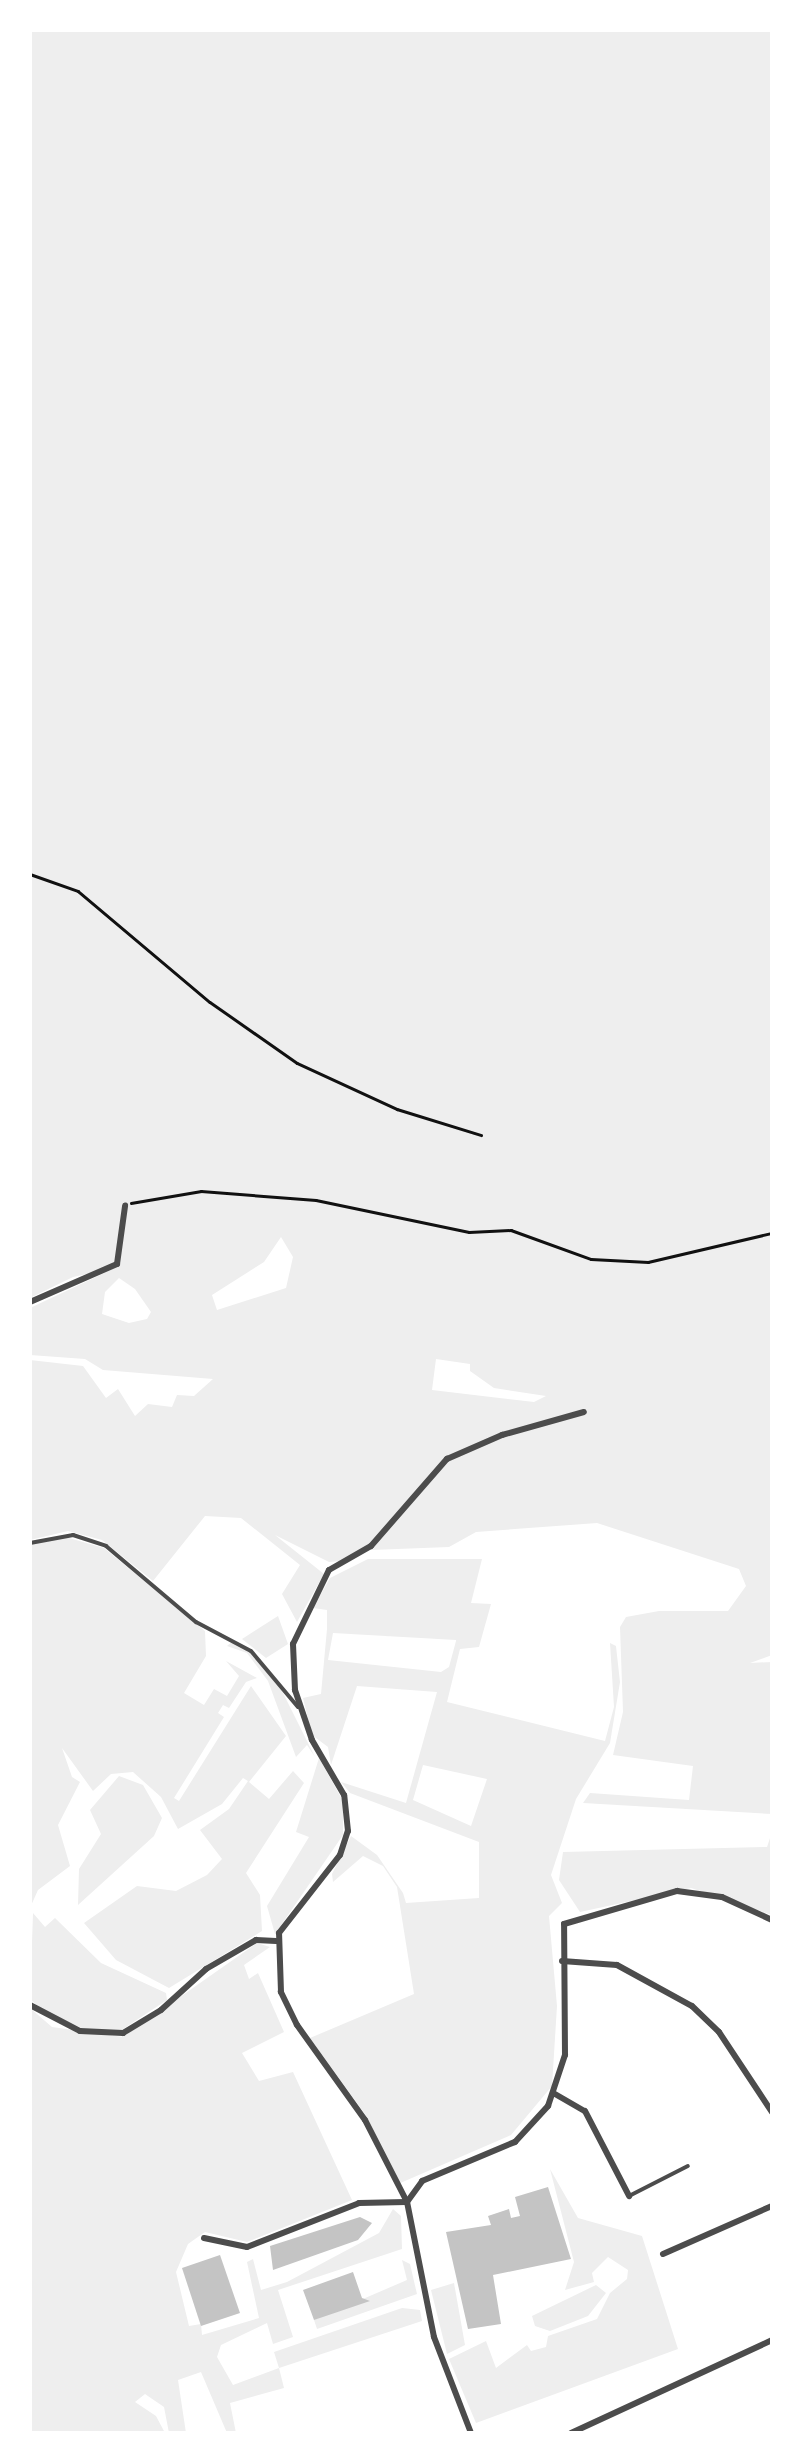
<!DOCTYPE html>
<style>
body{margin:0}
#map{position:relative;width:802px;height:2463px;overflow:hidden;background:#fff;font-family:Quicksand,sans-serif}
div>[style]{position:absolute}
[style*='--x']{left:calc(var(--x)*1px);top:calc(var(--y)*1px);width:calc(var(--w)*1px);rotate:calc(var(--a)*1deg)}
.green>*{inset:0;background:#eee}
.building>*{inset:0;background:#c4c4c4}
.path>*{height:2.5px;margin:-1.25px;padding:0 1.25px;transform-origin:1.25px;border-radius:1.25px;background:#111}
.service>*{height:4px;margin:-2px;padding:0 2px;transform-origin:2px;border-radius:2px;background:#4c4c4c}
.minor>*{height:6px;margin:-3px;padding:0 3px;transform-origin:3px;border-radius:3px;background:#4c4c4c}
span{translate:-50% -50%;white-space:nowrap;text-align:center;line-height:1.15;-webkit-text-stroke:10px #fff;paint-order:stroke}
.frame{position:absolute;inset:0;border:32px solid #fff;pointer-events:none}
</style>
<div id="map">
<div class="green">
<div style="clip-path:polygon(evenodd,30px 30px,772px 30px,772px 1655px,750px 1663px,772px 1662px,772px 1814px,583px 1803px,590px 1793px,689px 1800px,693px 1766px,613px 1755px,623px 1712px,620px 1627px,626px 1617px,659px 1611px,728px 1611px,746px 1586px,739px 1569px,597px 1523px,476px 1532px,449px 1547px,371px 1550px,415px 1497px,373px 1542px,341px 1561px,329px 1562px,275px 1535px,324px 1574px,297px 1622px,282px 1594px,300px 1565px,241px 1518px,205px 1516px,153px 1581px,102px 1540px,68px 1531px,30px 1540px,30px 1360px,83px 1366px,106px 1398px,118px 1389px,135px 1416px,148px 1404px,172px 1407px,177px 1395px,194px 1396px,213px 1379px,103px 1370px,85px 1359px,30px 1355px,30px 1308px,115px 1268px,73px 1277px,30px 1298px,30px 30px,281px 1237px,293px 1257px,286px 1288px,217px 1310px,212px 1295px,264px 1262px,281px 1237px,30px 30px,119px 1278px,135px 1289px,151px 1312px,147px 1319px,129px 1323px,102px 1314px,105px 1292px,119px 1278px,30px 30px,436px 1359px,470px 1364px,470px 1371px,494px 1388px,546px 1396px,534px 1402px,432px 1390px,436px 1359px)"></div>
<div style="clip-path:polygon(62px 1536px,104px 1548px,205px 1631px,206px 1656px,184px 1693px,204px 1705px,214px 1689px,227px 1696px,239px 1676px,226px 1661px,257px 1678px,246px 1682px,229px 1708px,223px 1705px,218px 1713px,224px 1717px,174px 1798px,179px 1801px,251px 1686px,286px 1736px,249px 1782px,269px 1799px,293px 1771px,304px 1783px,246px 1873px,260px 1895px,262px 1931px,169px 1988px,116px 1960px,84px 1923px,137px 1886px,176px 1891px,207px 1875px,222px 1859px,200px 1830px,229px 1809px,248px 1781px,243px 1778px,222px 1804px,178px 1829px,161px 1797px,133px 1772px,111px 1774px,93px 1791px,62px 1748px,72px 1777px,80px 1782px,58px 1825px,70px 1866px,38px 1890px,30px 1908px,30px 1545px)"></div>
<div style="clip-path:polygon(evenodd,368px 1559px,482px 1559px,471px 1603px,491px 1604px,479px 1647px,460px 1649px,447px 1702px,605px 1741px,614px 1707px,610px 1643px,616px 1646px,620px 1682px,610px 1743px,576px 1799px,551px 1875px,562px 1903px,549px 1916px,557px 2006px,552px 2086px,511px 2135px,398px 2184px,365px 2114px,310px 2038px,414px 1994px,397px 1887px,383px 1866px,363px 1856px,333px 1882px,332px 1874px,351px 1836px,377px 1855px,403px 1893px,406px 1903px,479px 1898px,479px 1842px,350px 1793px,341px 1782px,406px 1803px,437px 1692px,357px 1686px,331px 1765px,328px 1747px,312px 1735px,303px 1698px,321px 1694px,327px 1629px,327px 1610px,313px 1608px,330px 1578px,368px 1559px,333px 1633px,456px 1640px,456px 1641px,449px 1667px,441px 1672px,328px 1660px,333px 1633px,368px 1559px,423px 1765px,487px 1779px,471px 1826px,413px 1800px,423px 1765px)"></div>
<div style="clip-path:polygon(278px 1616px,288px 1644px,266px 1658px,242px 1639px)"></div>
<div style="clip-path:polygon(232px 1642px,249px 1651px,279px 1685px,315px 1757px,307px 1745px,296px 1757px,268px 1681px,247px 1653px,227px 1646px)"></div>
<div style="clip-path:polygon(319px 1758px,343px 1801px,343px 1835px,275px 1934px,267px 1906px,309px 1837px,296px 1832px)"></div>
<div style="clip-path:polygon(119px 1776px,143px 1785px,162px 1818px,154px 1836px,78px 1905px,79px 1869px,101px 1834px,90px 1810px)"></div>
<div style="clip-path:polygon(772px 1832px,772px 1915px,691px 1888px,580px 1912px,559px 1880px,563px 1852px,767px 1847px)"></div>
<div style="clip-path:polygon(33px 1913px,45px 1927px,55px 1918px,101px 1963px,166px 1993px,167px 2000px,120px 2031px,84px 2029px,42px 2010px,30px 1999px)"></div>
<div style="clip-path:polygon(257px 1943px,270px 1947px,244px 1965px,249px 1979px,258px 1973px,284px 2032px,242px 2053px,259px 2081px,293px 2072px,352px 2200px,247px 2242px,205px 2232px,188px 2244px,176px 2272px,189px 2326px,201px 2324px,202px 2335px,259px 2318px,247px 2262px,253px 2259px,261px 2290px,287px 2282px,379px 2233px,393px 2209px,401px 2216px,402px 2249px,278px 2290px,293px 2337px,273px 2344px,267px 2323px,221px 2345px,217px 2357px,233px 2385px,279px 2368px,274px 2352px,402px 2308px,420px 2310px,422px 2321px,279px 2368px,284px 2388px,230px 2403px,236px 2433px,227px 2433px,201px 2372px,178px 2380px,186px 2433px,169px 2433px,164px 2407px,145px 2394px,135px 2402px,156px 2416px,165px 2433px,30px 2433px,30px 2008px,52px 2027px,123px 2037px)"></div>
<div style="clip-path:polygon(550px 2169px,578px 2218px,642px 2236px,678px 2349px,476px 2423px,449px 2359px,486px 2341px,496px 2368px,527px 2345px,531px 2351px,546px 2347px,548px 2336px,597px 2319px,610px 2293px,627px 2279px,628px 2270px,608px 2257px,592px 2273px,594px 2282px,565px 2290px,574px 2262px)"></div>
<div style="clip-path:polygon(402px 2260px,410px 2264px,417px 2294px,317px 2329px,314px 2320px,407px 2280px)"></div>
<div style="clip-path:polygon(454px 2283px,465px 2345px,447px 2354px,431px 2290px)"></div>
<div style="clip-path:polygon(596px 2285px,606px 2293px,588px 2316px,550px 2331px,535px 2326px,532px 2316px)"></div>
</div>
<div class="building">
<div style="clip-path:polygon(548px 2187px,571px 2259px,493px 2275px,501px 2324px,468px 2329px,446px 2232px,491px 2225px,488px 2216px,509px 2209px,511px 2218px,520px 2216px,515px 2197px)"></div>
<div style="clip-path:polygon(360px 2217px,372px 2223px,358px 2240px,273px 2270px,270px 2246px)"></div>
<div style="clip-path:polygon(220px 2255px,240px 2313px,201px 2326px,182px 2268px)"></div>
<div style="clip-path:polygon(353px 2272px,362px 2298px,370px 2301px,314px 2320px,303px 2290px)"></div>
</div>
<div class="path">
<div style="--x:30;--y:874;--w:51;--a:19.5"></div>
<div style="--x:78;--y:891;--w:172;--a:40.1"></div>
<div style="--x:210;--y:1002;--w:106;--a:35"></div>
<div style="--x:297;--y:1063;--w:110;--a:24.7"></div>
<div style="--x:397;--y:1109;--w:88;--a:17.2"></div>
<div style="--x:131;--y:1203;--w:71;--a:-9.7"></div>
<div style="--x:201;--y:1191;--w:115;--a:4.5"></div>
<div style="--x:316;--y:1200;--w:156;--a:11.8"></div>
<div style="--x:469;--y:1232;--w:42;--a:-2.7"></div>
<div style="--x:511;--y:1230;--w:85;--a:19.9"></div>
<div style="--x:591;--y:1259;--w:57;--a:3"></div>
<div style="--x:648;--y:1262;--w:127;--a:-13.2"></div>
</div>
<div class="service">
<div style="--x:30;--y:1543;--w:44;--a:-10.5"></div>
<div style="--x:73;--y:1535;--w:35;--a:18"></div>
<div style="--x:106;--y:1546;--w:118;--a:40.2"></div>
<div style="--x:196;--y:1622;--w:62;--a:27.8"></div>
<div style="--x:251;--y:1651;--w:73;--a:50"></div>
<div style="--x:629;--y:2196;--w:66;--a:-27"></div>
</div>
<div class="minor">
<div style="--x:30;--y:1302;--w:95;--a:-23.6"></div>
<div style="--x:117;--y:1264;--w:59;--a:-82.1"></div>
<div style="--x:562;--y:1961;--w:55;--a:4.2"></div>
<div style="--x:617;--y:1965;--w:85;--a:28.7"></div>
<div style="--x:692;--y:2006;--w:37;--a:44"></div>
<div style="--x:719;--y:2032;--w:96;--a:56.5"></div>
<div style="--x:30;--y:2005;--w:56;--a:27.5"></div>
<div style="--x:80;--y:2031;--w:43;--a:2.7"></div>
<div style="--x:123;--y:2033;--w:44;--a:-31.2"></div>
<div style="--x:161;--y:2010;--w:61;--a:-42.3"></div>
<div style="--x:206;--y:1969;--w:58;--a:-30.1"></div>
<div style="--x:256;--y:1940;--w:20;--a:3"></div>
<div style="--x:555;--y:2094;--w:34;--a:30"></div>
<div style="--x:585;--y:2111;--w:96;--a:62.6"></div>
<div style="--x:407;--y:2202;--w:92;--a:-117.1"></div>
<div style="--x:365;--y:2120;--w:117;--a:-125.6"></div>
<div style="--x:297;--y:2025;--w:37;--a:-116"></div>
<div style="--x:281;--y:1992;--w:59;--a:-91.9"></div>
<div style="--x:279;--y:1933;--w:99;--a:-52"></div>
<div style="--x:340;--y:1855;--w:25;--a:-72"></div>
<div style="--x:348;--y:1831;--w:36;--a:-96"></div>
<div style="--x:344;--y:1795;--w:64;--a:-120.2"></div>
<div style="--x:312;--y:1740;--w:53;--a:-108.8"></div>
<div style="--x:295;--y:1690;--w:46;--a:-92.5"></div>
<div style="--x:293;--y:1644;--w:82;--a:-64.1"></div>
<div style="--x:329;--y:1570;--w:48;--a:-29.7"></div>
<div style="--x:371;--y:1546;--w:116;--a:-48.9"></div>
<div style="--x:447;--y:1459;--w:60;--a:-23.6"></div>
<div style="--x:502;--y:1435;--w:85;--a:-15.7"></div>
<div style="--x:204;--y:2238;--w:44;--a:11.8"></div>
<div style="--x:247;--y:2247;--w:120;--a:-21.4"></div>
<div style="--x:359;--y:2203;--w:47;--a:-1.2"></div>
<div style="--x:663;--y:2254;--w:119;--a:-23.8"></div>
<div style="--x:471;--y:2433;--w:103;--a:-111.1"></div>
<div style="--x:434;--y:2337;--w:138;--a:-101.3"></div>
<div style="--x:407;--y:2202;--w:26;--a:-54"></div>
<div style="--x:422;--y:2181;--w:101;--a:-22.8"></div>
<div style="--x:515;--y:2142;--w:49;--a:-47.5"></div>
<div style="--x:548;--y:2106;--w:54;--a:-71.6"></div>
<div style="--x:565;--y:2055;--w:131;--a:-90.4"></div>
<div style="--x:564;--y:1924;--w:118;--a:-16.3"></div>
<div style="--x:677;--y:1891;--w:45;--a:7.6"></div>
<div style="--x:722;--y:1897;--w:55;--a:24.7"></div>
<div style="--x:571;--y:2433;--w:221;--a:-24.8"></div>
</div>
<div class="frame"></div>
</div>
